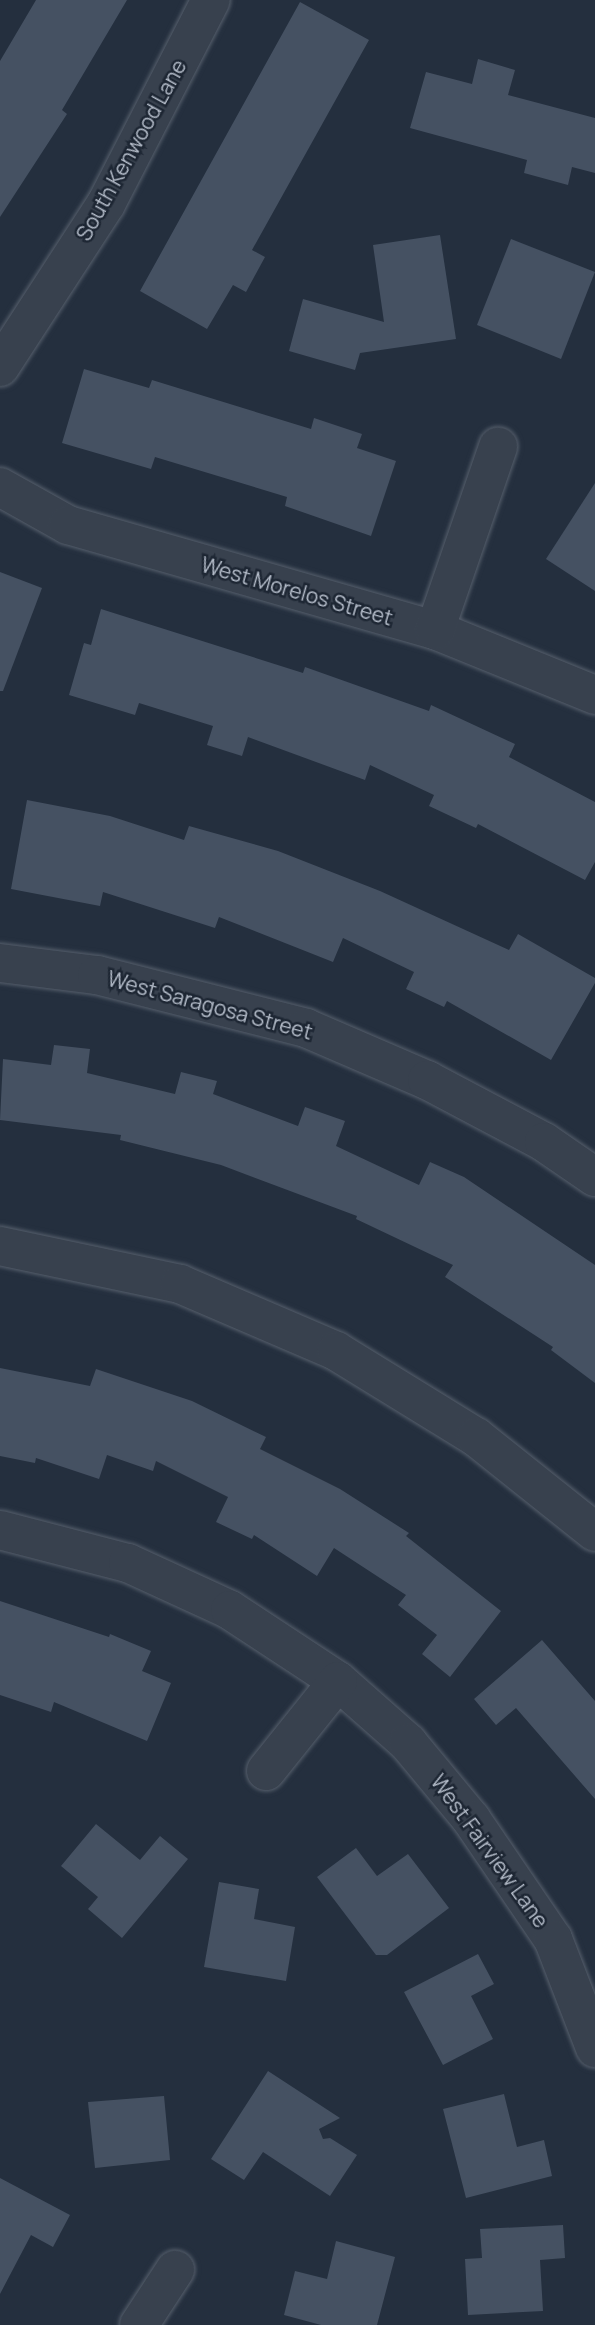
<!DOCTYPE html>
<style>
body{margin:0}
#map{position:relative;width:595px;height:2325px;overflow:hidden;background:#242f3e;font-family:Manrope,sans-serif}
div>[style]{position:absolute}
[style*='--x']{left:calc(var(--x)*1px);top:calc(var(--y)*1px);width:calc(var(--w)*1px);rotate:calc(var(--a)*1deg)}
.building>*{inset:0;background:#455162}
.roads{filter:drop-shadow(0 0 2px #565f6c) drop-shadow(0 0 2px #565f6c)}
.minor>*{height:38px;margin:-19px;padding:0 19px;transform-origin:19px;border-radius:19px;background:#38414e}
span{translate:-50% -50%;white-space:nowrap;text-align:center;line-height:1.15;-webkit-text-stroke:5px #1d2633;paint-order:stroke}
.street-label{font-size:21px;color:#b4bcc9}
</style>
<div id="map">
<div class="building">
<div style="clip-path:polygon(36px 0,127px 0,62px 110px,67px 114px,0 217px,0 61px)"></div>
<div style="clip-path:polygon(300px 2px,369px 40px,252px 250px,265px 257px,246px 292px,233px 285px,207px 329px,140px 291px)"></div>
<div style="clip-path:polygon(478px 59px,515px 70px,508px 95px,595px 118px,595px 173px,572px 167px,568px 185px,524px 173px,527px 160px,410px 128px,426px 72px,472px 84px)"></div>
<div style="clip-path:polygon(440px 235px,456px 339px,360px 353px,355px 370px,289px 351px,303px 299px,384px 322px,373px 245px)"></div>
<div style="clip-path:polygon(511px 239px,595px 272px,561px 359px,477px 325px)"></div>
<div style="clip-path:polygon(84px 369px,149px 388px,152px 380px,311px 429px,314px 418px,362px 434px,357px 448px,396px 461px,371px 536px,285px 506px,287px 497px,155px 457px,151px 469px,62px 443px)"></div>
<div style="clip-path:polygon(595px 483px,595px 591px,546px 559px)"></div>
<div style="clip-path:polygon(0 572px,42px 588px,3px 691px,0 691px)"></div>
<div style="clip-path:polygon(101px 609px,303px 673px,305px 667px,429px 711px,431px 705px,515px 744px,509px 757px,595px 802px,595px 862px,585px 880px,478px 824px,476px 828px,429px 806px,434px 795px,370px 765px,365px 780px,248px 737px,242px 756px,207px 745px,213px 726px,139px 703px,135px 715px,69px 695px,84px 643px,91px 645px)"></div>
<div style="clip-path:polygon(27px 800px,110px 816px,184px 840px,189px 826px,278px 851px,380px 891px,509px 950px,518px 934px,595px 978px,595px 983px,551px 1060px,447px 1001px,444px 1007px,406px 989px,414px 972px,343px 938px,333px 962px,219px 917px,215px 928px,103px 892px,100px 906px,11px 889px)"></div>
<div style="clip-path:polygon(54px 1045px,90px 1049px,87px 1073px,175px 1094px,181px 1072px,217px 1081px,213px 1094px,298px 1126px,305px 1107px,345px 1121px,336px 1146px,419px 1185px,430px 1162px,464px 1177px,595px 1265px,595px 1383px,551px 1350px,553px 1347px,445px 1277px,453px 1265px,356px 1219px,357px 1216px,221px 1165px,120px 1140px,121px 1135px,0 1120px,3px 1059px,51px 1065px)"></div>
<div style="clip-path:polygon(0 1368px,90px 1386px,96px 1369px,192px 1401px,266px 1437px,260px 1449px,340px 1489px,409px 1533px,406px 1536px,501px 1611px,450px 1677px,422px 1654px,437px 1635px,398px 1605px,406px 1595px,334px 1548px,317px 1576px,254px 1535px,252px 1539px,216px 1522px,228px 1497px,156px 1461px,153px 1471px,107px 1455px,99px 1479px,36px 1458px,35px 1463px,0 1456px)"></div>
<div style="clip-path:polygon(0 1601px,109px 1637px,110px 1634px,151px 1651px,142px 1671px,171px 1683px,147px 1741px,54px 1702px,51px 1712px,0 1695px)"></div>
<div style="clip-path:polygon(542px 1640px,595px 1701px,595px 1799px,516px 1708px,496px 1725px,474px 1699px)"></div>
<div style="clip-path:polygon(96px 1824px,140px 1860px,160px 1836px,188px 1859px,122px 1938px,88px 1909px,98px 1897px,61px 1866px)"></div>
<div style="clip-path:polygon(356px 1848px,377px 1876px,408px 1854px,449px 1908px,387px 1955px,376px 1955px,317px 1877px)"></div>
<div style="clip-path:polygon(219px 1882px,259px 1889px,254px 1919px,295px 1927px,286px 1981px,204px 1967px)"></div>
<div style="clip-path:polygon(478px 1954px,494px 1984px,471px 1996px,493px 2039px,443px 2065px,404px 1992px)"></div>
<div style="clip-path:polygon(268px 2071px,340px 2118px,319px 2129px,323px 2139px,330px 2138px,357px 2155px,330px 2196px,263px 2152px,244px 2180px,211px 2159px)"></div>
<div style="clip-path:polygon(504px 2094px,517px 2147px,544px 2140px,552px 2176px,466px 2198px,443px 2109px)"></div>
<div style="clip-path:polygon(164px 2096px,170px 2160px,95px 2168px,88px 2102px)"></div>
<div style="clip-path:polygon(0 2178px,70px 2215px,53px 2247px,31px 2235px,0 2294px)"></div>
<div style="clip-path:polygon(563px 2225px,565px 2258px,540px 2260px,543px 2311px,468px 2315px,465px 2259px,482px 2258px,480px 2229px)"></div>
<div style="clip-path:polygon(336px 2241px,395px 2257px,377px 2325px,321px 2325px,284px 2315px,295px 2271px,327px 2279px)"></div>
</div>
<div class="roads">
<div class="minor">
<div style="--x:0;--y:367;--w:194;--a:-57"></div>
<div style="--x:106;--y:204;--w:229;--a:-62.8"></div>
<div style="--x:0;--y:487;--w:78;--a:29.2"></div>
<div style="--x:68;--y:525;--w:382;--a:16"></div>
<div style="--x:435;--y:630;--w:173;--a:22.1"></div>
<div style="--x:435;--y:630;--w:194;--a:-71"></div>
<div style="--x:0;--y:963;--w:98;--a:7.1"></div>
<div style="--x:97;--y:975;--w:216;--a:14.2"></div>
<div style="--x:306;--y:1028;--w:132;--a:23.3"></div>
<div style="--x:427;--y:1080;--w:132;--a:27.9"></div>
<div style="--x:544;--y:1142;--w:62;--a:34.5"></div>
<div style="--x:0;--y:1246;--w:184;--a:11.9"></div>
<div style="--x:180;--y:1284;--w:170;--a:23.2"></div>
<div style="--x:336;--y:1351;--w:164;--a:31.6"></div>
<div style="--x:476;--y:1437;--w:152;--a:38.6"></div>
<div style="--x:0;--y:1530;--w:132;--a:14.5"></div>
<div style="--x:128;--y:1563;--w:112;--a:24.7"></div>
<div style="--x:230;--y:1610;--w:129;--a:33.3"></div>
<div style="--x:338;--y:1681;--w:94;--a:41.5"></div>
<div style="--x:408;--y:1743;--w:99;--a:50.3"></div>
<div style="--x:471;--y:1819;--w:145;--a:55.7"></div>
<div style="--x:553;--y:1939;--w:117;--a:68.9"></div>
<div style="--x:266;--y:1771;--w:115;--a:-51.3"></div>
<div style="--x:139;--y:2325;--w:66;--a:-56.8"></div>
</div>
</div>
<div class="street-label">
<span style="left:131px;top:150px;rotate:-61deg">South Kenwood Lane</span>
<span style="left:297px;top:591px;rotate:16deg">West Morelos Street</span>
<span style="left:210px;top:1005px;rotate:15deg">West Saragosa Street</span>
<span style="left:490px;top:1851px;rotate:54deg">West Fairview Lane</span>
</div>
</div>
